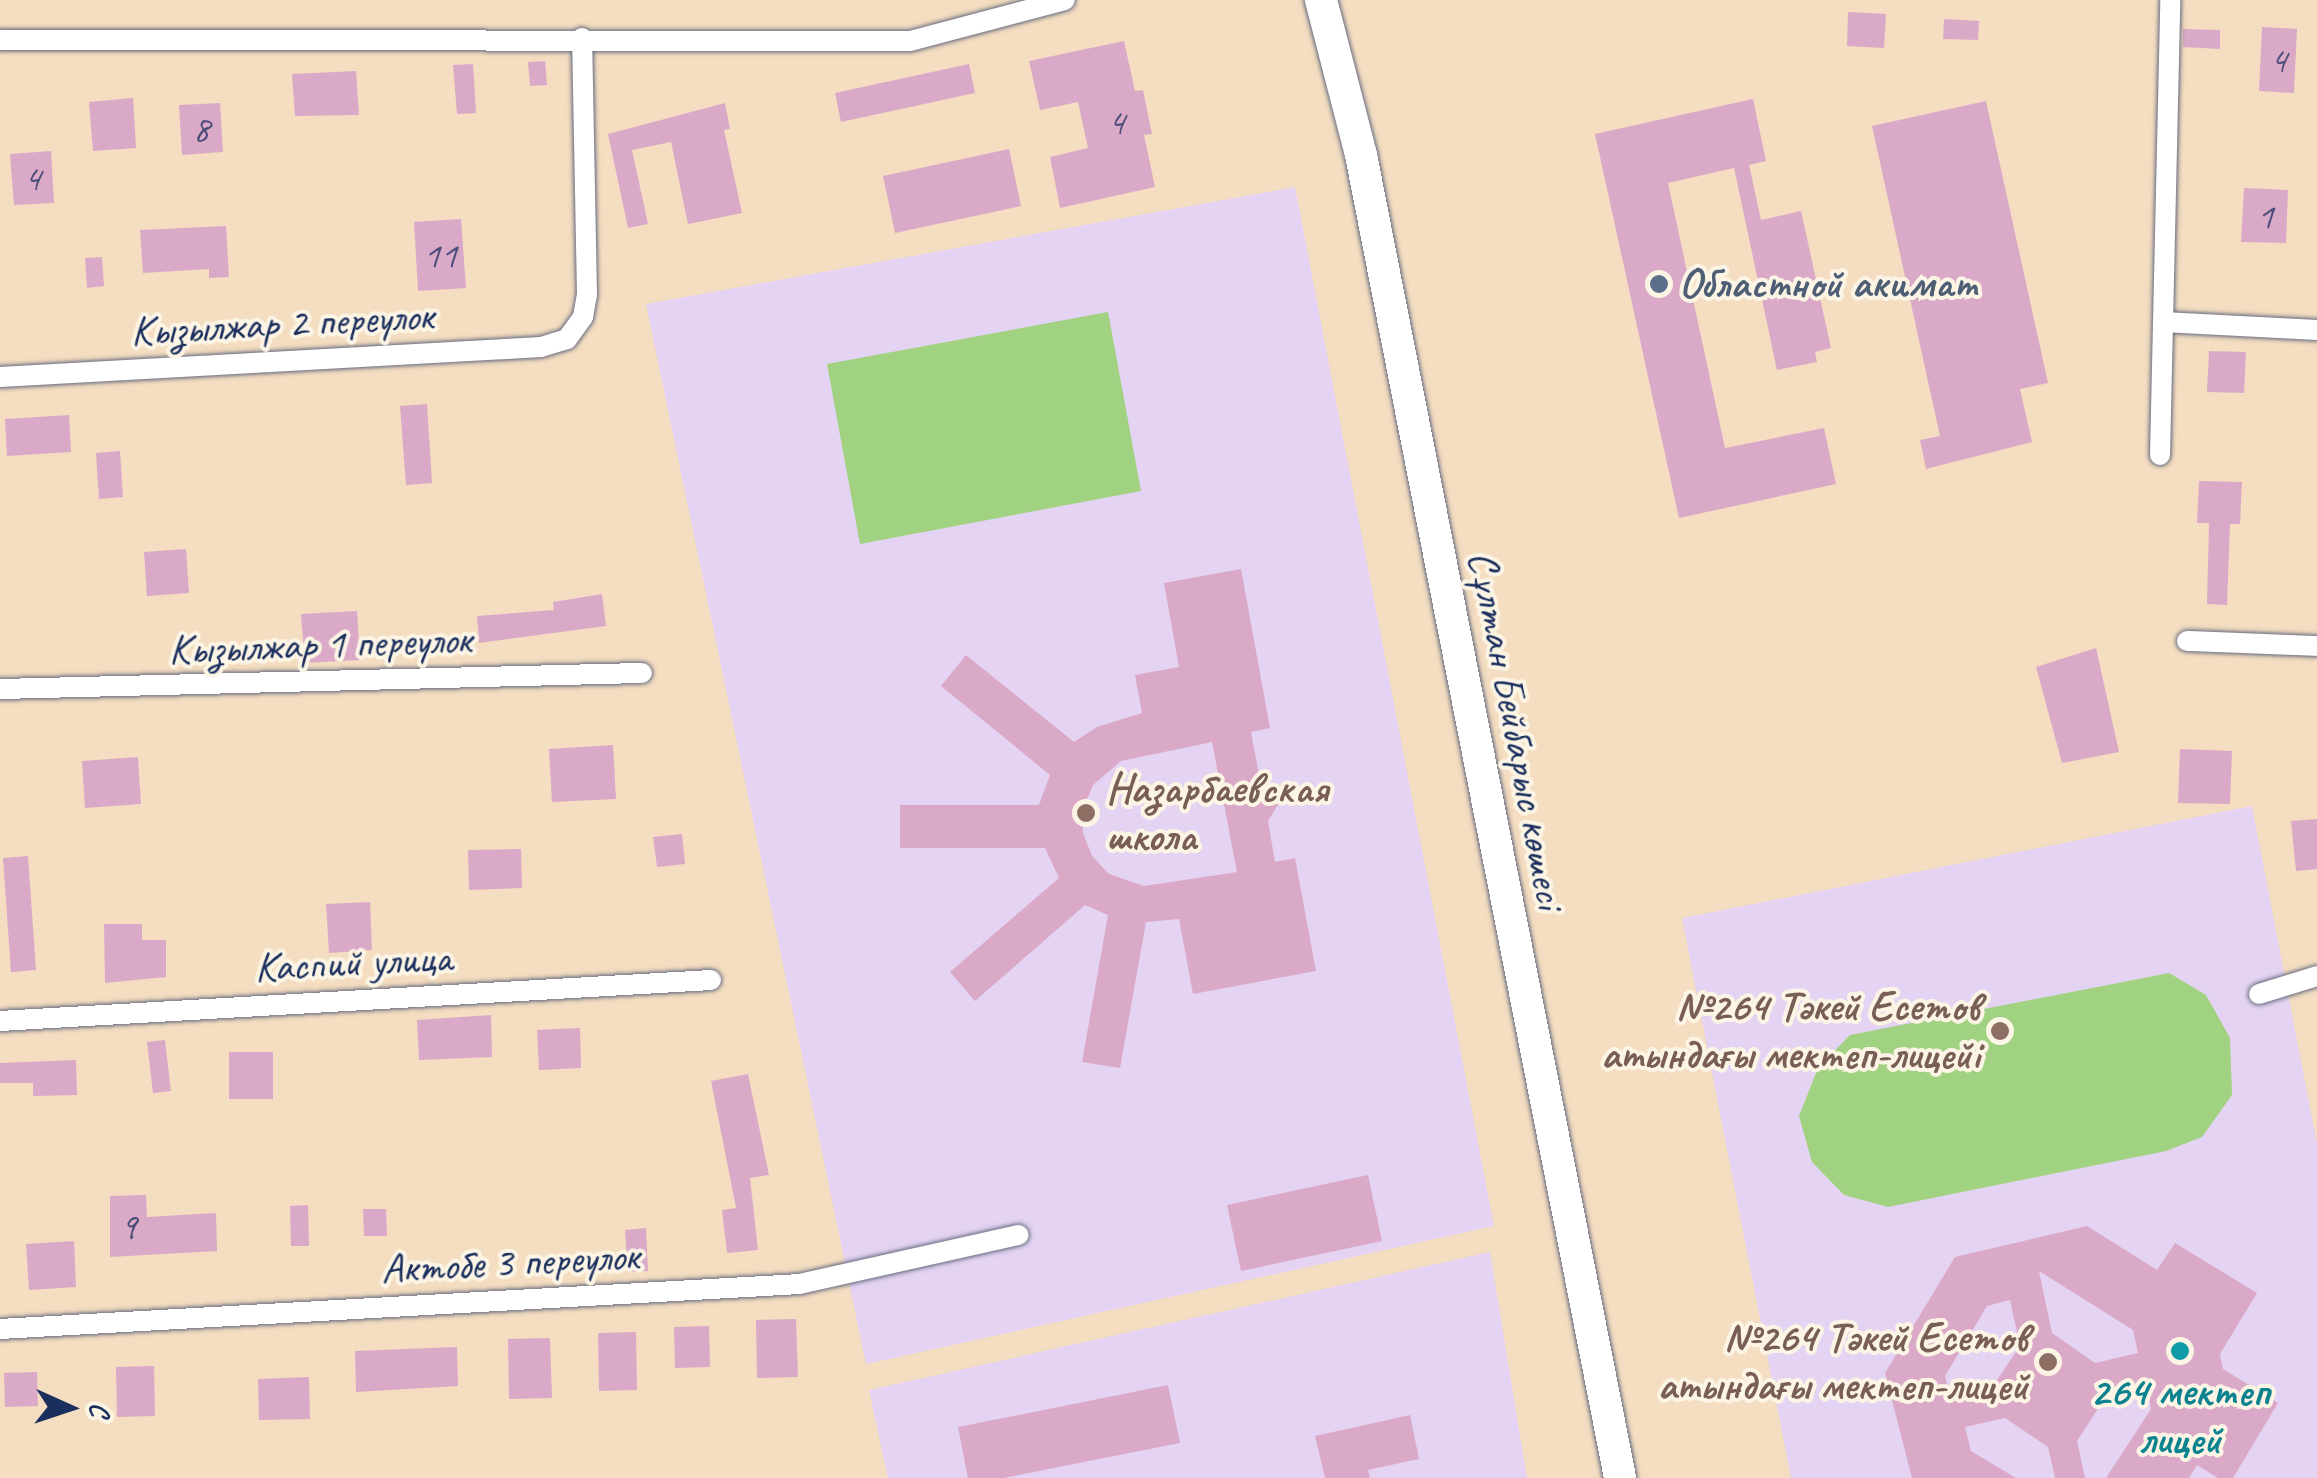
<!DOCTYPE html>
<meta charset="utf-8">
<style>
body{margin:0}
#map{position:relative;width:2317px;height:1478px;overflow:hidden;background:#f4ddc0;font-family:Caveat,sans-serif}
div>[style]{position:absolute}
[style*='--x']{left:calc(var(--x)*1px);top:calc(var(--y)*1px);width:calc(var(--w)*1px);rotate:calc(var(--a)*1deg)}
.built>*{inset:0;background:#e4d3f2}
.green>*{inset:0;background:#a1d281}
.building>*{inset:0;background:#dba9c8}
.roads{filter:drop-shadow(0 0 2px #676c80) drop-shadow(0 0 2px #676c80)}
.minor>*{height:20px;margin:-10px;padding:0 10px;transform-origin:10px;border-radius:10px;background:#fff}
.primary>*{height:32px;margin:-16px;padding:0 16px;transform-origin:16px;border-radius:16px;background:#fff}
.dots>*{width:28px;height:28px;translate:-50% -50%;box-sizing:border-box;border:5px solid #fcf5e5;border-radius:50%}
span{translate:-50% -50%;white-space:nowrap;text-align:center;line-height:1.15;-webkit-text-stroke:8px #fcf5e5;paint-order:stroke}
.number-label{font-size:38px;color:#4b4e78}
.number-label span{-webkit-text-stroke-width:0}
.service-label{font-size:42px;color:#4e5e75;font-weight:700}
.left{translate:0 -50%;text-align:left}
.street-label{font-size:42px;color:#1b2f5e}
.education-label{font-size:42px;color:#785e54;font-weight:700}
.right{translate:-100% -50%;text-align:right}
.culture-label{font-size:42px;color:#0d838f;font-weight:700}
.north{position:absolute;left:20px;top:1358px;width:100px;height:100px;-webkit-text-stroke:8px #fcf5e5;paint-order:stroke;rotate:93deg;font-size:28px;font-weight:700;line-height:40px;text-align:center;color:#1b2f5e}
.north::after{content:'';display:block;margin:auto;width:35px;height:45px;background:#1b2f5e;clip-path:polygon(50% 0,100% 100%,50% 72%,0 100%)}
</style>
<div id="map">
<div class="built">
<div style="clip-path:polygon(1295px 187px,1494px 1226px,866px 1364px,646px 304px)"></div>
<div style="clip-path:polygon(2252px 806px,2317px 1144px,2317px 1478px,1791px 1478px,1682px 918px)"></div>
<div style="clip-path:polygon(1490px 1252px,1527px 1478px,888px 1478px,869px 1390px)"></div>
</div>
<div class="green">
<div style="clip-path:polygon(1108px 312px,1141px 491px,860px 544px,827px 364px)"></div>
<div style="clip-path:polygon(2169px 973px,2206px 995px,2230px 1038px,2232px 1095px,2202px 1137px,2166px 1151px,1888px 1207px,1844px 1195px,1812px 1162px,1799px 1116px,1818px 1068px,1850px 1035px)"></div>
</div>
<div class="building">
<div style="clip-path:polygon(1848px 12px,1886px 14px,1884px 48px,1847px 46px)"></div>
<div style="clip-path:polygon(1944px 19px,1979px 21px,1978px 40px,1943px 39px)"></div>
<div style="clip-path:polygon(2262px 27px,2297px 29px,2294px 93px,2259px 91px)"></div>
<div style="clip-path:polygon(2183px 29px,2220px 30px,2220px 49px,2183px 47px)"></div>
<div style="clip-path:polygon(1124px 41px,1135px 91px,1143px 90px,1152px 134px,1144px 135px,1155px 187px,1060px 208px,1050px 157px,1088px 148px,1078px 102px,1040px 110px,1029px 61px)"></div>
<div style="clip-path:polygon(545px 61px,547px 85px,530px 86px,528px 62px)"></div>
<div style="clip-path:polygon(473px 64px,476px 113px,457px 114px,453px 65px)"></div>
<div style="clip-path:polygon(969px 64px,975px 93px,841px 122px,835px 93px)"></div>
<div style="clip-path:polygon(356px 71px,359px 115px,295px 116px,292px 74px)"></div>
<div style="clip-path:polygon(133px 98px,136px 148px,93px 151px,89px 102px)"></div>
<div style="clip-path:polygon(1753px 99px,1766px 161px,1749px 165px,1761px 220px,1801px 211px,1831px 348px,1815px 352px,1817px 362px,1777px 370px,1734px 168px,1668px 183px,1725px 448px,1824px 428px,1836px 484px,1679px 518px,1595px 134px)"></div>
<div style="clip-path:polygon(1986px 101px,2048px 383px,2020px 389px,2032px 442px,1926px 469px,1920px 440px,1940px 436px,1872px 126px)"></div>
<div style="clip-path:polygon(220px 103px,223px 152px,182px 155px,179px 105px)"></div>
<div style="clip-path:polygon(725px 103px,730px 129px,724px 130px,742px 213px,688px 224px,671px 142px,632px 150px,648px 224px,628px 228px,608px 134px)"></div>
<div style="clip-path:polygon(1009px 149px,1021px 206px,895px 233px,883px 176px)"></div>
<div style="clip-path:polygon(51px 151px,54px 203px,14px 205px,10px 154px)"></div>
<div style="clip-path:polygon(2244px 188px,2288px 190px,2286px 243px,2241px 242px)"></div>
<div style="clip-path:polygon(461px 219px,466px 288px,418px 291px,414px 222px)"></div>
<div style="clip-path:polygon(226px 226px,229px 277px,209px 278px,209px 269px,143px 273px,140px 230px)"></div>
<div style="clip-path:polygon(102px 257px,104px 286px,87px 288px,85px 258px)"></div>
<div style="clip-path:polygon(2209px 351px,2246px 352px,2244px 393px,2207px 392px)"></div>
<div style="clip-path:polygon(427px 404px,432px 483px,406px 485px,400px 406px)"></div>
<div style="clip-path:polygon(69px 415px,71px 452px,7px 456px,5px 419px)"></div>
<div style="clip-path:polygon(120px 451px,123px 497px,99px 499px,96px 453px)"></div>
<div style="clip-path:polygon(2199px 481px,2242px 482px,2240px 524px,2230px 524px,2227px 605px,2207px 604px,2209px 523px,2197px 523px)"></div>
<div style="clip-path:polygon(186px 549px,189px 593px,147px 596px,144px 552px)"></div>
<div style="clip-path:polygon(evenodd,1241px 569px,1270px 728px,1251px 732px,1260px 780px,1284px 795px,1268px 821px,1275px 862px,1295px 858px,1316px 971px,1193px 994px,1179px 919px,1146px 922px,1120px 1068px,1082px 1062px,1108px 915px,1085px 905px,975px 1001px,950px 972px,1059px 878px,1045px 848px,900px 848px,900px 805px,1039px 805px,1050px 775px,941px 686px,966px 655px,1074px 742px,1097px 727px,1142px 713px,1135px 675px,1179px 667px,1164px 583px,1241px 569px,1212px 742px,1237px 872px,1144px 886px,1109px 874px,1092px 856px,1083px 833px,1083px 808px,1093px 785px,1121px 761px,1212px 742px)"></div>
<div style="clip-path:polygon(602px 594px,606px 626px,479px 643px,477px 616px,554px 610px,553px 602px)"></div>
<div style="clip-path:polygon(357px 611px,360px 660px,305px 663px,301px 614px)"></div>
<div style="clip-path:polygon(2096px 648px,2119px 752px,2062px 763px,2036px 667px)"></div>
<div style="clip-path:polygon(613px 745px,616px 799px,552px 802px,549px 749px)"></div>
<div style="clip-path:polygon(2180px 749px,2232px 751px,2230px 804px,2178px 803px)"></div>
<div style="clip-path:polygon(138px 757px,141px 804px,85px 808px,82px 761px)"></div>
<div style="clip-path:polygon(2317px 819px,2317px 869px,2296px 871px,2291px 821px)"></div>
<div style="clip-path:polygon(682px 834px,685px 864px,657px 867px,653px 837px)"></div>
<div style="clip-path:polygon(521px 849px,522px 888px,469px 890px,468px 850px)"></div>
<div style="clip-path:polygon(28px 856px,36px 970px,11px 972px,3px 858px)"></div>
<div style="clip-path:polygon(370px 902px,372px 950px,329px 953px,326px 904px)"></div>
<div style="clip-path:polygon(104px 924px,142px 924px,142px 940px,166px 940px,166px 977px,105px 983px)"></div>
<div style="clip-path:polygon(491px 1015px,492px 1057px,419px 1060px,417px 1020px)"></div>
<div style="clip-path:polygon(580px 1028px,581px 1068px,539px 1070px,537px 1030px)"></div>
<div style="clip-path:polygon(165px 1040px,171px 1091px,153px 1093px,147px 1042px)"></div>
<div style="clip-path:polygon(229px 1052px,273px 1052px,273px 1099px,229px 1099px)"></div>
<div style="clip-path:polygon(76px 1060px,77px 1095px,33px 1096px,33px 1083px,0 1083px,0 1063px)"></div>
<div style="clip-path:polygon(748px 1074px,769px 1175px,750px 1178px,758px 1250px,727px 1253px,722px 1210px,736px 1208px,711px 1081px)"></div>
<div style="clip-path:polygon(1368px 1175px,1382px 1241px,1241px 1271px,1227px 1205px)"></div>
<div style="clip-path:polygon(146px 1195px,147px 1217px,216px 1213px,217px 1251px,110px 1257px,110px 1196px)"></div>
<div style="clip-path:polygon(308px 1205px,309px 1246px,291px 1246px,290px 1206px)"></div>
<div style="clip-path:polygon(363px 1209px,386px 1209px,387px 1236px,364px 1236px)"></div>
<div style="clip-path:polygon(evenodd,2087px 1226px,2157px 1270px,2175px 1243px,2257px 1293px,2220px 1354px,2223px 1369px,2278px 1403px,2233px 1478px,2218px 1478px,2197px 1465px,2189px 1478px,2106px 1478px,2151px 1409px,2146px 1383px,2099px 1394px,2101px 1404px,2077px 1441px,2085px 1478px,2055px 1478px,2048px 1447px,2005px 1418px,1965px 1427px,1971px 1451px,2016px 1478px,1912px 1478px,1885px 1373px,1955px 1257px,2087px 1226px,2039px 1271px,2133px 1330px,2138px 1353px,2095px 1363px,2052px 1333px,2039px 1271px,2087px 1226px,2010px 1300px,2020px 1346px,1991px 1389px,1951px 1398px,1945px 1376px,1987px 1306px,2010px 1300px)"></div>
<div style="clip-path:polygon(646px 1228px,648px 1271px,628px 1272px,625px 1230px)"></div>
<div style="clip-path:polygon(74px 1241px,76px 1287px,29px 1290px,26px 1244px)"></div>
<div style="clip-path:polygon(796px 1319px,798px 1377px,757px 1378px,756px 1320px)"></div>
<div style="clip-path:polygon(709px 1326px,710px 1367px,675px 1368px,674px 1327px)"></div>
<div style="clip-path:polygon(636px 1332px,637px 1390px,599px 1391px,598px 1333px)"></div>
<div style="clip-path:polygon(550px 1338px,552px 1398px,509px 1399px,508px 1339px)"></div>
<div style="clip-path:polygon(457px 1347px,458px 1386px,356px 1392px,355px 1351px)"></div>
<div style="clip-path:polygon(154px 1366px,155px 1416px,117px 1417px,116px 1367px)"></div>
<div style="clip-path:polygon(37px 1372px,38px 1406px,5px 1407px,4px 1373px)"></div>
<div style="clip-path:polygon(309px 1377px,310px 1419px,259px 1420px,258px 1379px)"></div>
<div style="clip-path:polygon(1168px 1385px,1180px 1443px,1004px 1478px,968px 1478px,958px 1427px)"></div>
<div style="clip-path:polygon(1410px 1415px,1419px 1459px,1368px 1470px,1370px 1478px,1325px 1478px,1315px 1436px)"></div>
</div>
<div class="roads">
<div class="minor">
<div style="--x:0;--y:40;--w:910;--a:0.06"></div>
<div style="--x:910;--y:41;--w:160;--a:-14.8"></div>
<div style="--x:2163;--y:322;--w:154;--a:3"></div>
<div style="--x:0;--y:377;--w:542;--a:-3.17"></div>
<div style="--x:541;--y:347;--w:27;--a:-17"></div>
<div style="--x:567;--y:339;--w:27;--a:-54"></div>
<div style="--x:583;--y:317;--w:22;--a:-80"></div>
<div style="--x:587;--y:295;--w:257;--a:-91.1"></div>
<div style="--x:2160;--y:455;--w:455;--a:-88.7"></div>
<div style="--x:2187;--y:641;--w:130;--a:2.2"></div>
<div style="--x:0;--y:689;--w:642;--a:-1.43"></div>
<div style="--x:2259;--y:994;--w:61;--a:-17.2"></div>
<div style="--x:0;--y:1021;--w:712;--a:-3.3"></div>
<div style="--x:0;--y:1329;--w:800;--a:-3.22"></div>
<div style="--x:799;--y:1284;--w:225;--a:-12.6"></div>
</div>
<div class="primary">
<div style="--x:1321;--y:0;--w:160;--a:75.5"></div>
<div style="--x:1361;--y:155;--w:1348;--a:78.92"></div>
</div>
</div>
<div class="dots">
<div style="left:1659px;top:284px;background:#5c6f8a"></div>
<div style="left:1086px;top:813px;background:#8d6e63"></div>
<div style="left:2000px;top:1031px;background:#8d6e63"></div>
<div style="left:2180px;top:1351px;background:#0f9aa8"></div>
<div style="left:2048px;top:1362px;background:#8d6e63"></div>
</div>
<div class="number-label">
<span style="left:2278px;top:60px">4</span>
<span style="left:1116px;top:122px">4</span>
<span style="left:201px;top:129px">8</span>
<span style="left:32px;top:178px">4</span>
<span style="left:2265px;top:216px">1</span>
<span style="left:440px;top:255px">11</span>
<span style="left:128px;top:1226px">9</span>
</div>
<div class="service-label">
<span class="left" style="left:1679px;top:284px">Областной акимат</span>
</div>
<div class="street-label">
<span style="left:282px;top:324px;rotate:-3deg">Кызылжар 2 переулок</span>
<span style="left:320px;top:645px;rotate:-2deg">Кызылжар 1 переулок</span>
<span style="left:1516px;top:730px;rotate:79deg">Сұлтан Бейбарыс көшесі</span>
<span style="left:353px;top:963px;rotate:-3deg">Каспий улица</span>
<span style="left:510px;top:1263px;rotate:-3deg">Актобе 3 переулок</span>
</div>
<div class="education-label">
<span class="left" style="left:1106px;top:813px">Назарбаевская<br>школа</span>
<span class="right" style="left:1980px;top:1031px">№264 Тәкей Есетов<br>атындағы мектеп-лицейі</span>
<span class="right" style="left:2028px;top:1362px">№264 Тәкей Есетов<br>атындағы мектеп-лицей</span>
</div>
<div class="culture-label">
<span style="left:2180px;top:1416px">264 мектеп<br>лицей</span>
</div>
<div class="north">С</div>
</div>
